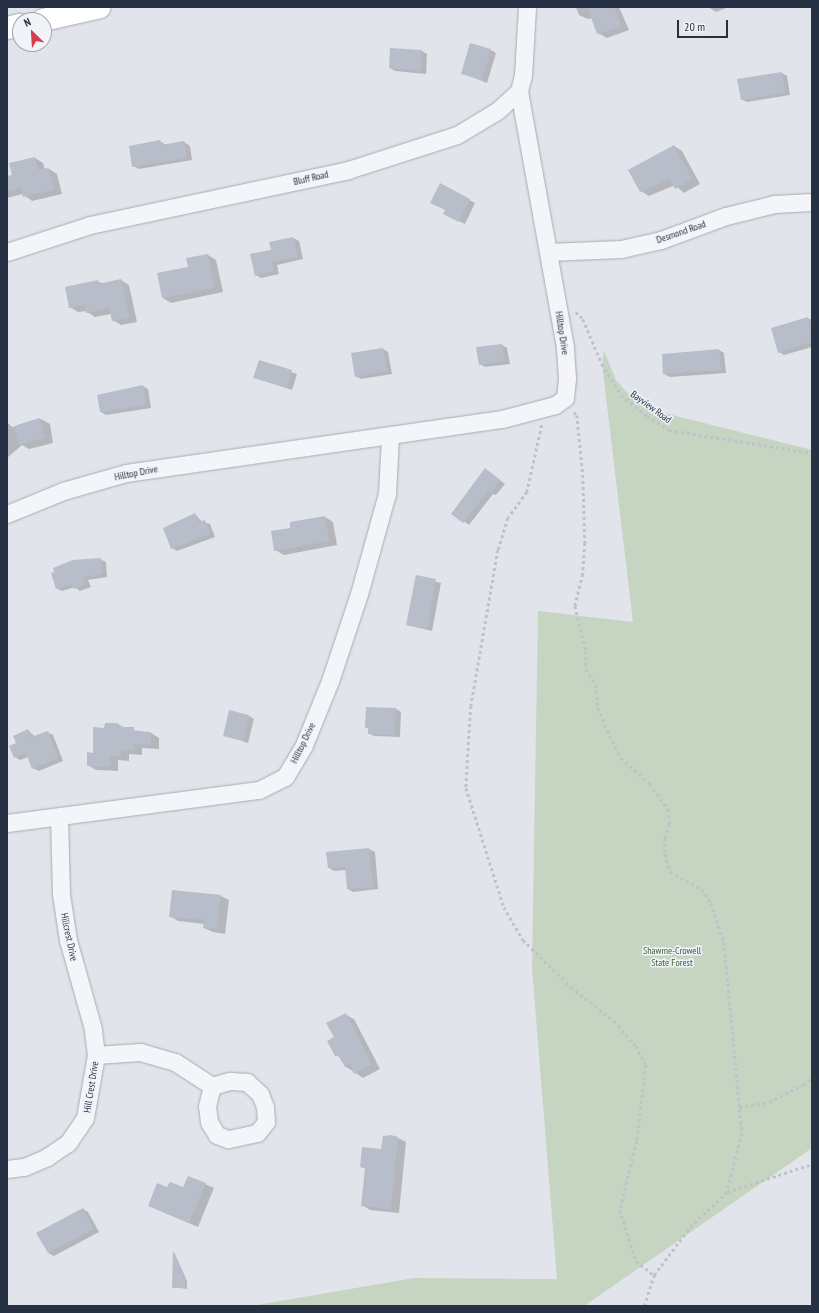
<!DOCTYPE html>
<style>
body{margin:0}
#map{position:relative;width:819px;height:1313px;overflow:hidden;background:#e1e4eb;font-family:"PT Sans Narrow",sans-serif}
div>[style]{position:absolute}
[style*='--x']{left:calc(var(--x)*1px);top:calc(var(--y)*1px);width:calc(var(--w)*1px);rotate:calc(var(--a)*1deg)}
.green>*{inset:0;background:#c5d5c1}
.shadow>*{inset:0;background:#0003}
.building>*{inset:0;background:#b7bdc9}
.path>*{height:2.5px;margin-top:-1.25px;transform-origin:0;background:repeating-linear-gradient(90deg,#bfc2c9 0 3px,transparent 0 6px)}
.roads{filter:drop-shadow(0 0 1px #a5abb6) drop-shadow(0 0 1px #a5abb6)}
.minor>*{height:17px;margin:-8.5px;padding:0 8.5px;transform-origin:8.5px;border-radius:8.5px;background:#f4f5f8}
.secondary>*{height:22px;margin:-11px;padding:0 11px;transform-origin:11px;border-radius:11px;background:#fff}
span{translate:-50% -50%;white-space:nowrap;text-align:center;line-height:1.15;-webkit-text-stroke:3px #f0f3f8;paint-order:stroke}
.street-label{font-size:10px;color:#273144}
.park-label{font-size:10px;color:#3a6134}
.frame{position:absolute;inset:0;border:8px solid #273144;pointer-events:none}
.north{position:absolute;left:12px;top:12px;width:40px;height:40px;box-sizing:border-box;background:#f0f3f8;border:1px solid #a0a5b0;border-radius:50%;rotate:335deg;font-size:11px;font-weight:700;line-height:16px;text-align:center;color:#273144}
.north::after{content:'';display:block;margin:auto;width:14px;height:18px;background:#d93c4d;clip-path:polygon(50% 0,100% 100%,50% 72%,0 100%)}
.scale{position:absolute;left:677px;top:20px;width:51px;height:18px;box-sizing:border-box;border:2px solid #273144;border-top:0;padding-left:5px;font-size:12px;line-height:14px;white-space:nowrap;color:#273144;-webkit-text-stroke:3px #f0f3f8;paint-order:stroke}
</style>
<div id="map">
<div class="green">
<div style="clip-path:polygon(604px 351px,616px 380px,632px 398px,664px 413px,812px 450px,812px 1148px,584px 1306px,251px 1306px,414px 1278px,557px 1279px,532px 968px,538px 611px,633px 622px,602px 364px)"></div>
</div>
<div class="shadow">
<div style="clip-path:polygon(576px 7px,619px 7px,629px 30px,607px 38px,598px 33px,592px 18px,588px 19px,579px 15px)"></div>
<div style="clip-path:polygon(708px 7px,729px 7px,716px 12px)"></div>
<div style="clip-path:polygon(491px 50px,496px 53px,487px 83px,462px 73px)"></div>
<div style="clip-path:polygon(422px 51px,427px 54px,426px 74px,395px 71px,390px 68px)"></div>
<div style="clip-path:polygon(782px 73px,787px 76px,790px 95px,747px 102px,741px 99px)"></div>
<div style="clip-path:polygon(160px 141px,166px 145px,184px 142px,190px 146px,192px 160px,139px 169px,133px 166px)"></div>
<div style="clip-path:polygon(674px 146px,682px 151px,700px 184px,684px 193px,675px 185px,649px 196px,641px 191px)"></div>
<div style="clip-path:polygon(35px 158px,43px 163px,45px 170px,49px 169px,57px 174px,62px 194px,32px 201px,23px 194px,7px 198px,7px 177px,13px 175px)"></div>
<div style="clip-path:polygon(441px 185px,475px 203px,465px 224px,449px 216px)"></div>
<div style="clip-path:polygon(293px 238px,299px 241px,303px 259px,277px 265px,279px 274px,261px 278px,256px 275px,272px 250px)"></div>
<div style="clip-path:polygon(208px 255px,216px 260px,223px 292px,171px 303px,163px 298px,189px 267px)"></div>
<div style="clip-path:polygon(121px 280px,129px 285px,137px 322px,121px 325px,113px 320px,111px 314px,95px 317px,86px 311px,78px 312px,70px 307px,97px 281px,103px 284px)"></div>
<div style="clip-path:polygon(807px 318px,812px 320px,812px 347px,784px 355px,779px 352px)"></div>
<div style="clip-path:polygon(502px 345px,507px 348px,510px 364px,485px 367px,480px 364px)"></div>
<div style="clip-path:polygon(383px 349px,388px 352px,392px 374px,361px 379px,356px 376px)"></div>
<div style="clip-path:polygon(719px 350px,724px 353px,726px 373px,670px 377px,664px 374px)"></div>
<div style="clip-path:polygon(259px 361px,297px 374px,292px 390px,254px 377px)"></div>
<div style="clip-path:polygon(143px 386px,148px 389px,151px 408px,106px 415px,101px 412px)"></div>
<div style="clip-path:polygon(41px 419px,50px 424px,53px 443px,29px 449px,22px 445px,7px 458px,7px 422px,12px 427px)"></div>
<div style="clip-path:polygon(491px 473px,505px 484px,496px 495px,493px 494px,469px 525px,452px 513px)"></div>
<div style="clip-path:polygon(195px 514px,202px 522px,210px 524px,215px 537px,177px 551px,172px 548px)"></div>
<div style="clip-path:polygon(325px 517px,333px 522px,337px 545px,284px 555px,275px 550px)"></div>
<div style="clip-path:polygon(100px 559px,106px 562px,107px 577px,88px 580px,91px 587px,80px 591px,75px 587px,62px 591px,56px 588px)"></div>
<div style="clip-path:polygon(416px 576px,441px 583px,432px 631px,407px 625px)"></div>
<div style="clip-path:polygon(396px 709px,401px 712px,400px 737px,374px 736px,369px 733px,369px 729px,366px 727px)"></div>
<div style="clip-path:polygon(249px 716px,254px 719px,248px 743px,224px 735px)"></div>
<div style="clip-path:polygon(118px 724px,126px 729px,151px 733px,159px 738px,159px 749px,142px 748px,142px 755px,129px 754px,129px 761px,118px 760px,118px 771px,96px 770px,88px 765px)"></div>
<div style="clip-path:polygon(28px 730px,35px 737px,47px 732px,53px 735px,63px 761px,39px 771px,33px 768px,28px 757px,20px 760px,15px 757px,17px 744px)"></div>
<div style="clip-path:polygon(369px 849px,375px 852px,378px 889px,353px 892px,348px 889px,346px 870px,334px 871px,329px 868px,327px 853px)"></div>
<div style="clip-path:polygon(221px 896px,229px 900px,225px 934px,213px 932px,204px 928px,205px 924px,178px 921px,170px 916px)"></div>
<div style="clip-path:polygon(346px 1015px,354px 1019px,380px 1069px,363px 1078px,345px 1066px,342px 1059px,336px 1055px,335px 1038px)"></div>
<div style="clip-path:polygon(384px 1137px,398px 1138px,406px 1142px,399px 1213px,370px 1210px,362px 1205px,366px 1169px,361px 1167px,382px 1150px)"></div>
<div style="clip-path:polygon(205px 1184px,214px 1188px,198px 1227px,149px 1206px,168px 1188px,184px 1189px)"></div>
<div style="clip-path:polygon(83px 1209px,88px 1212px,99px 1232px,54px 1256px,48px 1253px)"></div>
<div style="clip-path:polygon(174px 1252px,187px 1281px,187px 1289px,173px 1287px)"></div>
</div>
<div class="building">
<div style="clip-path:polygon(587px 7px,614px 7px,621px 26px,597px 34px)"></div>
<div style="clip-path:polygon(470px 43px,491px 49px,482px 80px,461px 74px)"></div>
<div style="clip-path:polygon(390px 48px,422px 50px,421px 71px,389px 68px)"></div>
<div style="clip-path:polygon(782px 72px,785px 93px,741px 100px,737px 79px)"></div>
<div style="clip-path:polygon(160px 140px,161px 145px,184px 141px,187px 158px,132px 167px,129px 146px)"></div>
<div style="clip-path:polygon(674px 145px,692px 179px,675px 189px,670px 179px,640px 192px,628px 170px)"></div>
<div style="clip-path:polygon(35px 157px,38px 170px,49px 168px,54px 190px,23px 197px,21px 188px,7px 192px,7px 176px,12px 175px,9px 163px)"></div>
<div style="clip-path:polygon(440px 183px,470px 199px,459px 222px,443px 214px,445px 210px,430px 203px)"></div>
<div style="clip-path:polygon(293px 237px,298px 257px,272px 262px,274px 271px,255px 276px,250px 254px,271px 250px,269px 242px)"></div>
<div style="clip-path:polygon(208px 254px,215px 288px,162px 298px,157px 273px,188px 267px,186px 258px)"></div>
<div style="clip-path:polygon(121px 279px,129px 317px,112px 321px,109px 308px,86px 313px,84px 305px,69px 308px,65px 287px,98px 280px,98px 284px)"></div>
<div style="clip-path:polygon(808px 317px,812px 342px,778px 353px,771px 328px)"></div>
<div style="clip-path:polygon(502px 344px,505px 361px,479px 365px,476px 347px)"></div>
<div style="clip-path:polygon(383px 348px,387px 371px,355px 377px,351px 353px)"></div>
<div style="clip-path:polygon(719px 349px,721px 370px,663px 374px,662px 354px)"></div>
<div style="clip-path:polygon(259px 360px,292px 370px,287px 388px,253px 378px)"></div>
<div style="clip-path:polygon(143px 385px,146px 405px,100px 412px,97px 395px)"></div>
<div style="clip-path:polygon(40px 418px,45px 438px,19px 445px,14px 428px,17px 427px,17px 425px)"></div>
<div style="clip-path:polygon(485px 468px,500px 480px,490px 493px,488px 491px,463px 523px,451px 514px)"></div>
<div style="clip-path:polygon(195px 513px,198px 522px,205px 520px,210px 534px,171px 549px,163px 528px)"></div>
<div style="clip-path:polygon(325px 516px,329px 541px,274px 551px,271px 531px,290px 528px,290px 522px)"></div>
<div style="clip-path:polygon(101px 558px,102px 574px,83px 577px,86px 584px,74px 589px,71px 584px,56px 589px,51px 573px,54px 572px,53px 568px,73px 560px)"></div>
<div style="clip-path:polygon(416px 575px,436px 579px,427px 629px,406px 625px)"></div>
<div style="clip-path:polygon(366px 707px,396px 708px,395px 735px,368px 734px,368px 728px,365px 728px)"></div>
<div style="clip-path:polygon(229px 710px,249px 715px,243px 741px,223px 736px)"></div>
<div style="clip-path:polygon(105px 723px,118px 723px,117px 727px,134px 727px,134px 731px,151px 732px,151px 745px,134px 744px,134px 750px,121px 750px,121px 756px,110px 756px,110px 767px,87px 766px,87px 752px,93px 753px,93px 727px,104px 728px)"></div>
<div style="clip-path:polygon(28px 729px,31px 737px,48px 731px,58px 758px,32px 769px,26px 753px,14px 758px,9px 746px,16px 743px,13px 736px)"></div>
<div style="clip-path:polygon(369px 848px,373px 887px,347px 889px,345px 867px,328px 868px,326px 852px)"></div>
<div style="clip-path:polygon(172px 890px,221px 895px,217px 929px,203px 928px,204px 920px,169px 917px)"></div>
<div style="clip-path:polygon(346px 1013px,372px 1065px,354px 1074px,350px 1064px,345px 1067px,338px 1055px,335px 1056px,327px 1041px,334px 1037px,326px 1023px)"></div>
<div style="clip-path:polygon(391px 1135px,398px 1137px,391px 1209px,361px 1206px,365px 1168px,360px 1167px,362px 1147px,381px 1149px,383px 1136px)"></div>
<div style="clip-path:polygon(188px 1176px,206px 1183px,189px 1223px,148px 1206px,157px 1183px,167px 1187px,170px 1182px,183px 1187px)"></div>
<div style="clip-path:polygon(83px 1208px,94px 1229px,48px 1253px,36px 1233px)"></div>
<div style="clip-path:polygon(173px 1251px,185px 1279px,185px 1288px,172px 1288px)"></div>
</div>
<div class="path">
<div style="--x:576;--y:312;--w:10;--a:45"></div>
<div style="--x:583;--y:319;--w:49;--a:67.1"></div>
<div style="--x:602;--y:364;--w:36;--a:58"></div>
<div style="--x:621;--y:395;--w:33;--a:39"></div>
<div style="--x:647;--y:416;--w:26;--a:32"></div>
<div style="--x:669;--y:430;--w:145;--a:9.1"></div>
<div style="--x:574;--y:412;--w:4;--a:45"></div>
<div style="--x:577;--y:415;--w:60;--a:84.3"></div>
<div style="--x:583;--y:475;--w:68;--a:88.3"></div>
<div style="--x:585;--y:543;--w:31;--a:94"></div>
<div style="--x:583;--y:574;--w:33;--a:104"></div>
<div style="--x:575;--y:606;--w:46;--a:76.3"></div>
<div style="--x:586;--y:651;--w:18;--a:90"></div>
<div style="--x:586;--y:669;--w:19;--a:58"></div>
<div style="--x:596;--y:685;--w:23;--a:85"></div>
<div style="--x:598;--y:708;--w:43;--a:66.4"></div>
<div style="--x:615;--y:747;--w:13;--a:61"></div>
<div style="--x:621;--y:758;--w:39;--a:42"></div>
<div style="--x:650;--y:784;--w:31;--a:54"></div>
<div style="--x:668;--y:809;--w:15;--a:82"></div>
<div style="--x:670;--y:824;--w:15;--a:110"></div>
<div style="--x:665;--y:838;--w:16;--a:90"></div>
<div style="--x:665;--y:854;--w:19;--a:74"></div>
<div style="--x:670;--y:872;--w:36;--a:28"></div>
<div style="--x:702;--y:889;--w:17;--a:57"></div>
<div style="--x:711;--y:903;--w:41;--a:71.6"></div>
<div style="--x:724;--y:942;--w:192;--a:84.6"></div>
<div style="--x:742;--y:1133;--w:61;--a:104.3"></div>
<div style="--x:542;--y:425;--w:69;--a:102.6"></div>
<div style="--x:527;--y:492;--w:32;--a:126"></div>
<div style="--x:508;--y:518;--w:34;--a:107"></div>
<div style="--x:498;--y:550;--w:158;--a:99.8"></div>
<div style="--x:471;--y:706;--w:82;--a:93.5"></div>
<div style="--x:466;--y:788;--w:125;--a:72.3"></div>
<div style="--x:504;--y:907;--w:38;--a:60"></div>
<div style="--x:523;--y:940;--w:67;--a:44.4"></div>
<div style="--x:571;--y:987;--w:55;--a:38.3"></div>
<div style="--x:614;--y:1021;--w:33;--a:49"></div>
<div style="--x:636;--y:1046;--w:21;--a:62"></div>
<div style="--x:646;--y:1065;--w:77;--a:96.8"></div>
<div style="--x:637;--y:1141;--w:71;--a:103.8"></div>
<div style="--x:620;--y:1210;--w:53;--a:72.6"></div>
<div style="--x:636;--y:1261;--w:23;--a:38"></div>
<div style="--x:739;--y:1107;--w:30;--a:-9"></div>
<div style="--x:769;--y:1102;--w:38;--a:-27"></div>
<div style="--x:803;--y:1085;--w:12;--a:-42"></div>
<div style="--x:644;--y:1306;--w:33;--a:-72"></div>
<div style="--x:654;--y:1275;--w:60;--a:-53.1"></div>
<div style="--x:690;--y:1227;--w:51;--a:-43.4"></div>
<div style="--x:727;--y:1192;--w:89;--a:-18.2"></div>
</div>
<div class="roads">
<div class="minor">
<div style="--x:7;--y:252;--w:87;--a:-18"></div>
<div style="--x:90;--y:225;--w:264;--a:-12"></div>
<div style="--x:348;--y:170;--w:114;--a:-17.8"></div>
<div style="--x:457;--y:135;--w:47;--a:-31"></div>
<div style="--x:497;--y:111;--w:30;--a:-42"></div>
<div style="--x:519;--y:91;--w:16;--a:-76"></div>
<div style="--x:523;--y:75;--w:68;--a:-86.6"></div>
<div style="--x:548;--y:252;--w:73;--a:-2.4"></div>
<div style="--x:621;--y:249;--w:41;--a:-12.7"></div>
<div style="--x:661;--y:240;--w:69;--a:-20.3"></div>
<div style="--x:726;--y:216;--w:49;--a:-14"></div>
<div style="--x:774;--y:204;--w:38;--a:-3"></div>
<div style="--x:7;--y:514;--w:61;--a:-22.3"></div>
<div style="--x:63;--y:491;--w:66;--a:-15.9"></div>
<div style="--x:126;--y:473;--w:380;--a:-8.2"></div>
<div style="--x:502;--y:419;--w:55;--a:-14.8"></div>
<div style="--x:555;--y:405;--w:12;--a:-35"></div>
<div style="--x:565;--y:398;--w:20;--a:-84"></div>
<div style="--x:567;--y:378;--w:31;--a:-94"></div>
<div style="--x:565;--y:347;--w:260;--a:-100.2"></div>
<div style="--x:7;--y:823;--w:254;--a:-7.5"></div>
<div style="--x:259;--y:790;--w:29;--a:-27"></div>
<div style="--x:285;--y:777;--w:37;--a:-59"></div>
<div style="--x:304;--y:745;--w:69;--a:-67.9"></div>
<div style="--x:330;--y:681;--w:92;--a:-71.6"></div>
<div style="--x:359;--y:594;--w:104;--a:-74.4"></div>
<div style="--x:387;--y:494;--w:58;--a:-87"></div>
<div style="--x:96;--y:1055;--w:44;--a:-3.9"></div>
<div style="--x:140;--y:1052;--w:36;--a:16"></div>
<div style="--x:175;--y:1062;--w:44;--a:33"></div>
<div style="--x:212;--y:1086;--w:19;--a:-16"></div>
<div style="--x:230;--y:1081;--w:17;--a:3"></div>
<div style="--x:247;--y:1082;--w:18;--a:43"></div>
<div style="--x:260;--y:1094;--w:14;--a:69"></div>
<div style="--x:265;--y:1107;--w:15;--a:86"></div>
<div style="--x:266;--y:1122;--w:14;--a:129"></div>
<div style="--x:257;--y:1133;--w:30;--a:168"></div>
<div style="--x:228;--y:1139;--w:12;--a:-160"></div>
<div style="--x:217;--y:1135;--w:15;--a:-122"></div>
<div style="--x:209;--y:1122;--w:16;--a:-97"></div>
<div style="--x:207;--y:1106;--w:21;--a:-76"></div>
<div style="--x:7;--y:1169;--w:17;--a:-7"></div>
<div style="--x:24;--y:1167;--w:25;--a:-23"></div>
<div style="--x:47;--y:1157;--w:25;--a:-34"></div>
<div style="--x:68;--y:1143;--w:30;--a:-56"></div>
<div style="--x:85;--y:1118;--w:64;--a:-80.1"></div>
<div style="--x:96;--y:1055;--w:26;--a:-97"></div>
<div style="--x:93;--y:1029;--w:92;--a:-105.7"></div>
<div style="--x:68;--y:940;--w:47;--a:-98.7"></div>
<div style="--x:61;--y:894;--w:77;--a:-91.5"></div>
</div>
<div class="secondary">
<div style="--x:43;--y:20;--w:58;--a:-12.8"></div>
<div style="--x:7;--y:28;--w:13;--a:-13"></div>
</div>
</div>
<div class="street-label">
<span style="left:311px;top:178px;rotate:-13deg">Bluff Road</span>
<span style="left:681px;top:232px;rotate:-19deg">Desmond Road</span>
<span style="left:562px;top:333px;rotate:81deg">Hilltop Drive</span>
<span style="left:651px;top:407px;rotate:36deg">Bayview Road</span>
<span style="left:136px;top:473px;rotate:-11deg">Hilltop Drive</span>
<span style="left:303px;top:743px;rotate:-64deg">Hilltop Drive</span>
<span style="left:69px;top:937px;rotate:78deg">Hillcrest Drive</span>
<span style="left:91px;top:1087px;rotate:-81deg">Hill Crest Drive</span>
</div>
<div class="park-label">
<span style="left:672px;top:956px">Shawme-Crowell<br>State Forest</span>
</div>
<div class="frame"></div>
<div class="north">N</div>
<div class="scale">20 m</div>
</div>
